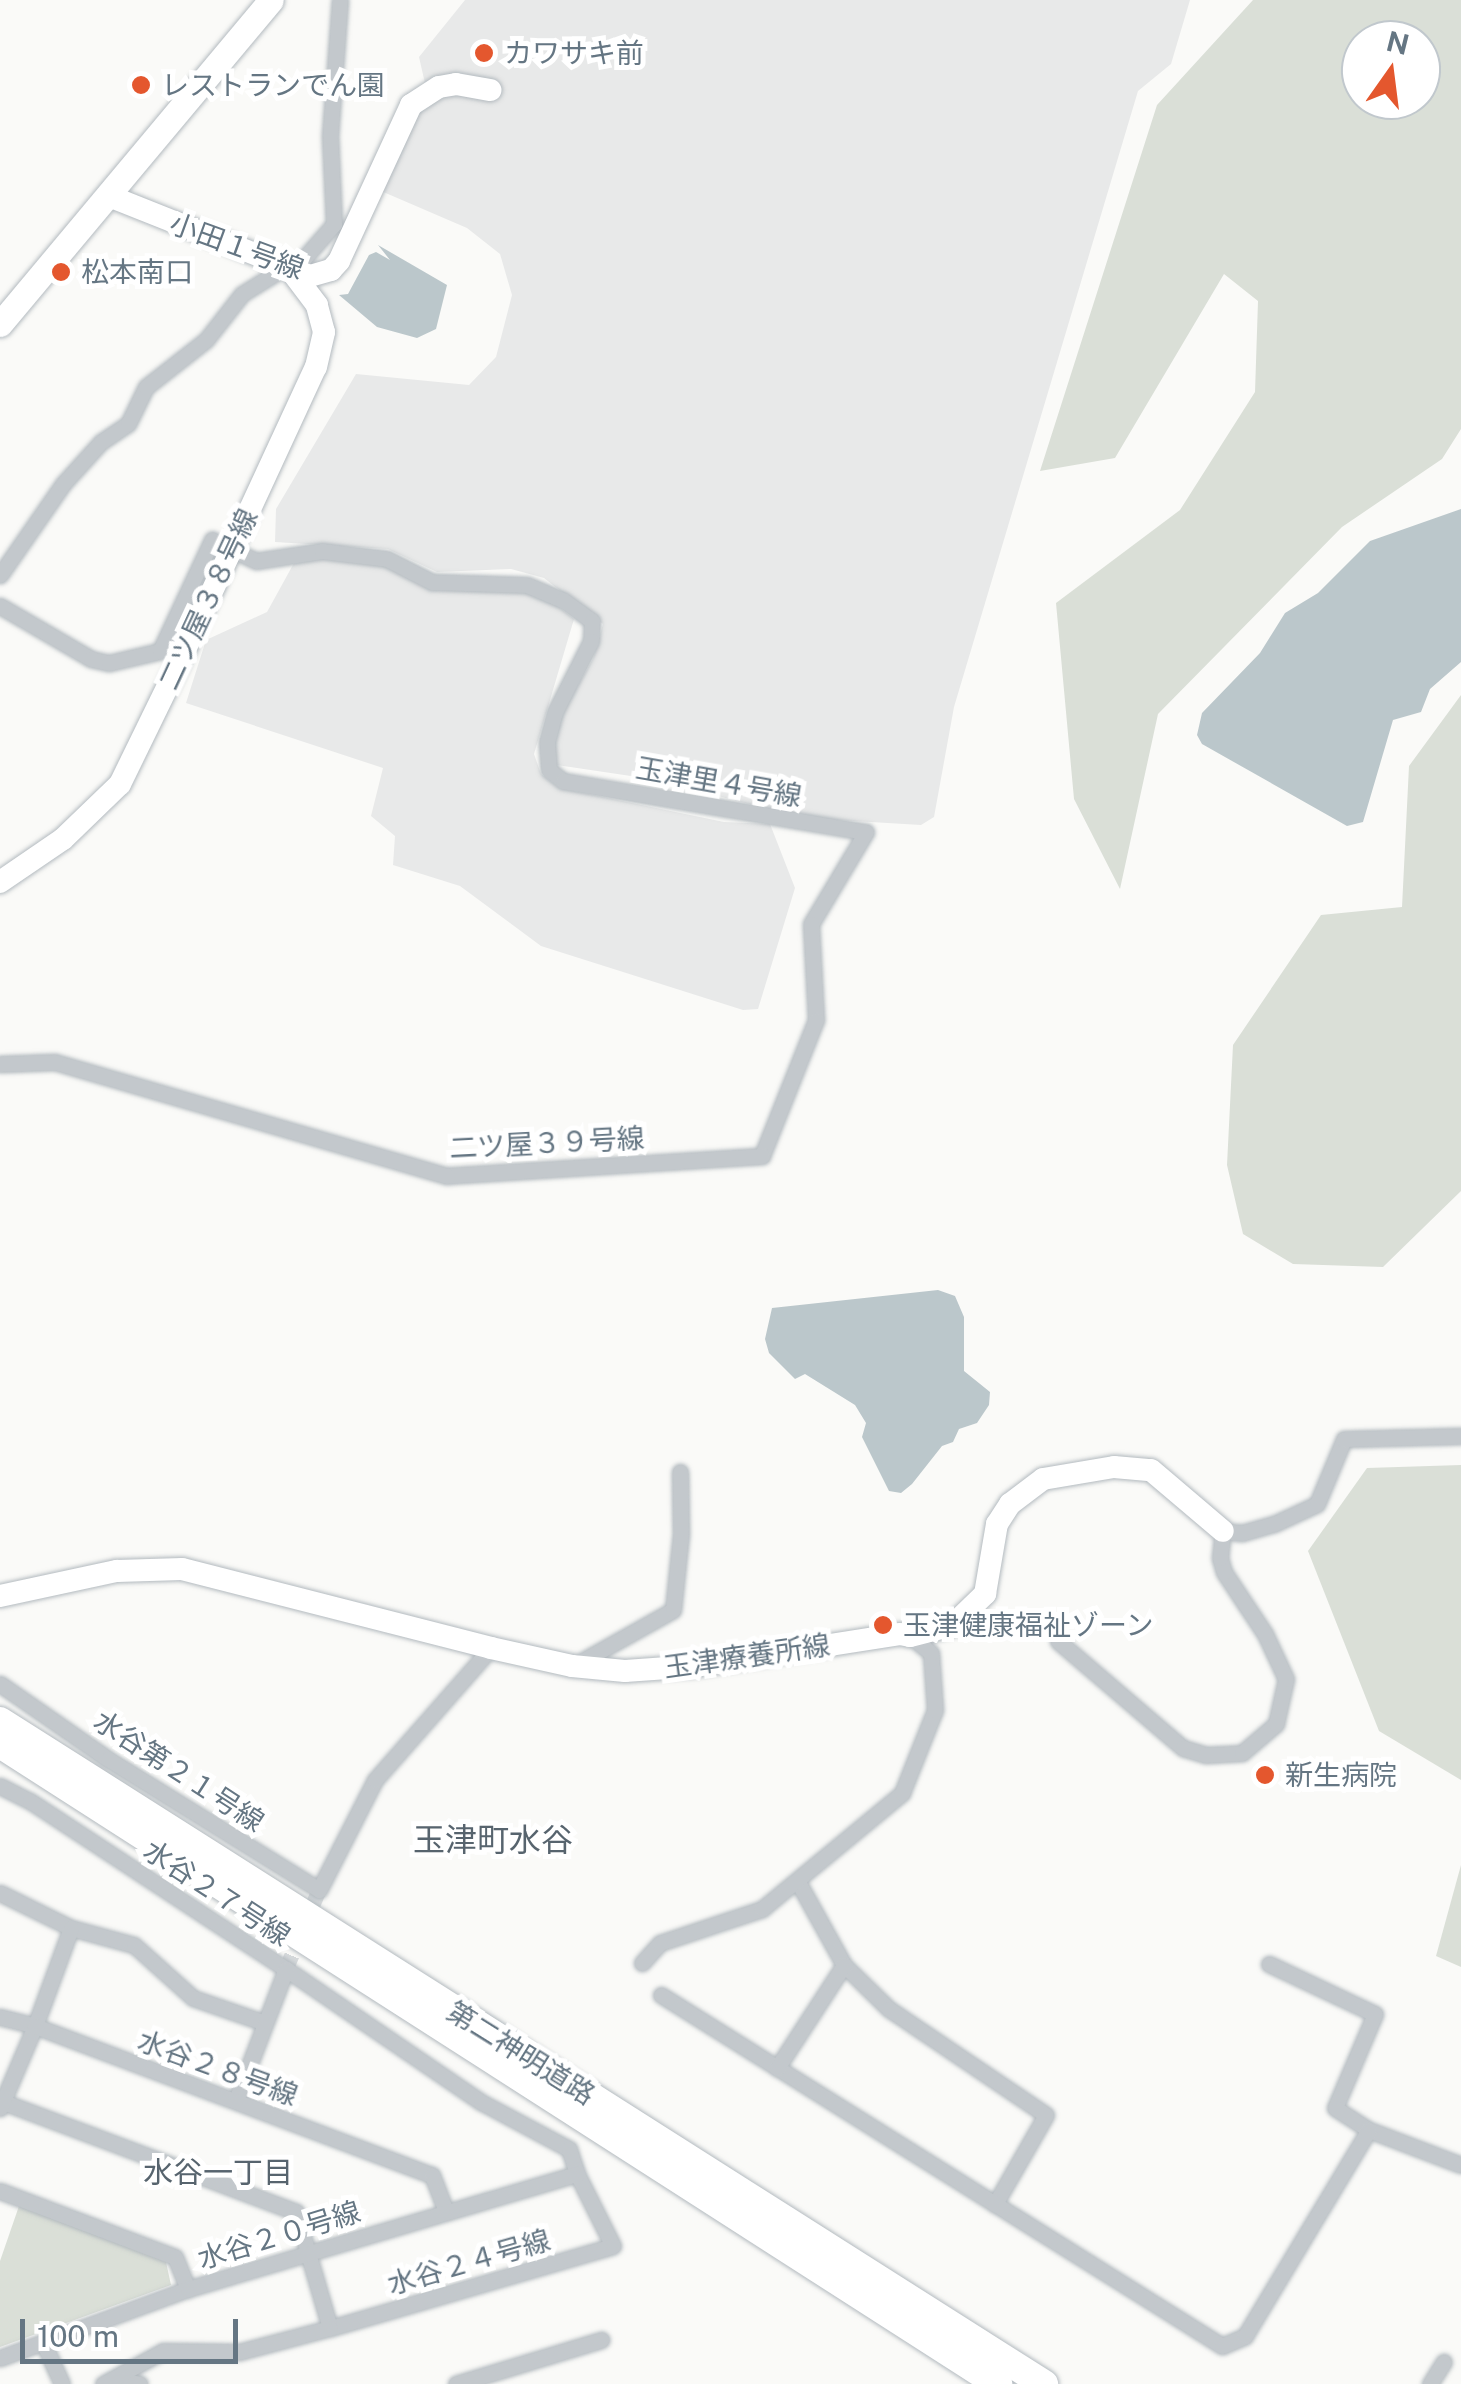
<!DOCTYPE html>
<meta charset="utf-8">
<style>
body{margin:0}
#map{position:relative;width:1461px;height:2384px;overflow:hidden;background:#fafaf8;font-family:"Public Sans","Noto Sans JP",sans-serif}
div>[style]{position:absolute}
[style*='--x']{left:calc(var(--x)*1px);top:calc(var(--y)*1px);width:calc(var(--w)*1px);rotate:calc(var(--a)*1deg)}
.built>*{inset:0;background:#e8e9e9}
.green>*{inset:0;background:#dadfd7}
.water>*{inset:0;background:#bbc7cb}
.street-tunnel>*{height:15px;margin-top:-7.5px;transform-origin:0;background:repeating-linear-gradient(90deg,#d5d9db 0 15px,transparent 0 23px)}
.roads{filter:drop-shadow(0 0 2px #b3babf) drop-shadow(0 0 2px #b3babf)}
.street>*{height:15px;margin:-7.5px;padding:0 7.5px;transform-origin:7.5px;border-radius:7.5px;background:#c3c8cc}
.secondary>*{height:22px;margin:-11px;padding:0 11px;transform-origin:11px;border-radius:11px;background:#fff}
.primary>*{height:25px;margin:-12.5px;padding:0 12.5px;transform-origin:12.5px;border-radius:12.5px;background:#fff}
.highway>*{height:28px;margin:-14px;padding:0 14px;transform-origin:14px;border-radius:14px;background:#fff}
.dots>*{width:28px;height:28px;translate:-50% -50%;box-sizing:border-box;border:5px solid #fff;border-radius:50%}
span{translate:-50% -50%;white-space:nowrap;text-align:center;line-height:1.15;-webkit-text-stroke:10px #fff;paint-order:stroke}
.poi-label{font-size:28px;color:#657683}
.left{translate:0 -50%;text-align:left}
.street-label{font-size:28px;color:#657683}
.neighbourhood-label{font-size:30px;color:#57646e}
.quarter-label{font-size:32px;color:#57646e}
.north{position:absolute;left:1341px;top:20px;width:100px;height:100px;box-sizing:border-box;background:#fff;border:2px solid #c1c8cd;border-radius:50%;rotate:14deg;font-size:28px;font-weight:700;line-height:40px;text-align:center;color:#657683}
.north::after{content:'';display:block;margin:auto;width:35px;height:45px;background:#e4572e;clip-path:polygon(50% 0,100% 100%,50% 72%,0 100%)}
.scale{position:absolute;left:20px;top:2319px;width:218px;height:45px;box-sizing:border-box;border:5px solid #657683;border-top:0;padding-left:12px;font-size:30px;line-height:35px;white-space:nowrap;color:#657683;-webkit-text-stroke:8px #fff;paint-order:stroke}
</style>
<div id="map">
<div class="built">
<div style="clip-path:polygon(465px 0,1190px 0,1171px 64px,1138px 91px,954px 707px,934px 817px,921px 825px,804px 818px,651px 779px,550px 764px,559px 718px,593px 659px,603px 624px,544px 578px,511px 569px,437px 572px,388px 549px,275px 542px,276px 509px,356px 374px,469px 385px,496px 357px,512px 295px,500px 254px,467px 228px,381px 191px,414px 119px,429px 101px,419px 57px)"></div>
<div style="clip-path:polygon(316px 556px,391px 564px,435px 584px,509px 586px,547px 598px,574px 619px,534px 754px,541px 774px,559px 788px,724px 822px,770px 824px,795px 888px,758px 1009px,743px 1010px,541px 946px,460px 886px,393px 865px,395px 836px,371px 816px,383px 768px,186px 703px,206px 640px,267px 612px,294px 563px)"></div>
</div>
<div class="green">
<div style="clip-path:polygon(evenodd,1253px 0,1461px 0,1461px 429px,1442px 459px,1342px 527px,1158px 714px,1120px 889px,1074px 799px,1056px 603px,1180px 510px,1255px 392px,1258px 301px,1224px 274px,1115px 458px,1040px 471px,1157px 105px,1253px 0,1361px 40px,1421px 40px,1421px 100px,1361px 100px,1361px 40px)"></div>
<div style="clip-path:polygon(1461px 695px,1461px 1191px,1383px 1267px,1293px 1264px,1243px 1234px,1227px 1165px,1233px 1045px,1321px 915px,1402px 907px,1409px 766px)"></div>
<div style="clip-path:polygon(1461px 1465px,1461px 1780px,1379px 1731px,1308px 1551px,1367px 1468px)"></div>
<div style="clip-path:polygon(1461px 1865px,1461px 1967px,1436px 1956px)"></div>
<div style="clip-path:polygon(19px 2206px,166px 2262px,171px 2285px,0 2347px,0 2261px)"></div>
</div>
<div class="water">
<div style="clip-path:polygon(378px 245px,447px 285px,436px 329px,417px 338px,377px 327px,339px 295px,348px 294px,369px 255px,376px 252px,390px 260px)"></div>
<div style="clip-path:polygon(1461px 509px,1461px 662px,1430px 689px,1421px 712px,1393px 720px,1363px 822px,1347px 826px,1202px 744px,1197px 735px,1202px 713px,1260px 653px,1285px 613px,1318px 593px,1370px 541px)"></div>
<div style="clip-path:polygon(938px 1290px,955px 1296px,964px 1317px,964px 1371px,990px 1392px,989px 1405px,977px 1423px,959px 1429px,953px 1442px,942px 1446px,912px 1484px,901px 1493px,889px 1491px,862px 1437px,866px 1423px,855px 1405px,805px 1374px,795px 1379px,769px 1353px,765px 1339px,772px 1308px)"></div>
</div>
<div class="street-tunnel">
<div style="--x:286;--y:1969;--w:86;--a:-67.3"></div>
</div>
<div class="roads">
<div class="street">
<div style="--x:292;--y:272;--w:64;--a:-48.8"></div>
<div style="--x:334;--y:224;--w:88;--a:-92.6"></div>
<div style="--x:330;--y:136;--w:136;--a:-85.8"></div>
<div style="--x:0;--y:575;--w:111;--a:-55.3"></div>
<div style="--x:63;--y:484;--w:57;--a:-47.9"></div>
<div style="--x:101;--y:442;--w:32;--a:-34"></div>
<div style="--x:128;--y:424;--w:41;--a:-64.1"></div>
<div style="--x:146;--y:387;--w:76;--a:-38.1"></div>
<div style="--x:206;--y:340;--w:58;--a:-52"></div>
<div style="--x:242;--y:294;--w:49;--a:-31.8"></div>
<div style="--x:0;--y:606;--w:105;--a:30.2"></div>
<div style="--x:91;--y:659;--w:18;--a:13"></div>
<div style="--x:109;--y:663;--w:52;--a:-13.2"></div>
<div style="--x:160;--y:651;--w:123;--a:-64.9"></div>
<div style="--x:212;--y:540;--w:49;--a:25.5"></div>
<div style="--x:256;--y:561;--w:67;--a:-8.6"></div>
<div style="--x:322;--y:551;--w:65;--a:7"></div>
<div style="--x:387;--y:559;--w:51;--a:27.1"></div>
<div style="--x:432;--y:582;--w:95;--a:1.8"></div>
<div style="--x:527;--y:585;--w:39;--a:23"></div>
<div style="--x:563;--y:600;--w:36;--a:36"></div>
<div style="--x:592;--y:621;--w:20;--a:93"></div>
<div style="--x:591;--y:641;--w:80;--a:116.9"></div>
<div style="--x:555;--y:712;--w:31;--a:105"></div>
<div style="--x:547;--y:742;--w:28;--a:86"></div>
<div style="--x:549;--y:770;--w:18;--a:38"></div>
<div style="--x:563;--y:781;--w:307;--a:9.6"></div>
<div style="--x:866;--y:832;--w:107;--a:120.9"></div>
<div style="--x:811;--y:924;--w:96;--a:87"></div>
<div style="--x:816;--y:1020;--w:146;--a:111.7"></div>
<div style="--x:762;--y:1156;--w:316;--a:176.4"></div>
<div style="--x:447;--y:1176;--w:408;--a:-163.8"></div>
<div style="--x:55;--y:1062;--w:55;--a:177.9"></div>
<div style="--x:1058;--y:1641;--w:165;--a:40.6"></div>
<div style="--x:1183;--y:1748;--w:24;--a:17"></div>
<div style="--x:1206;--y:1755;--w:36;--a:-3"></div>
<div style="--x:1242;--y:1753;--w:45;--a:-40.5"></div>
<div style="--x:1276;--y:1724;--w:46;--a:-77.5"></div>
<div style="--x:1286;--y:1679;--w:50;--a:-115"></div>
<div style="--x:1265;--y:1634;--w:74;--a:-123.5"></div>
<div style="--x:1224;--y:1572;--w:15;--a:-106"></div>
<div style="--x:1220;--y:1558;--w:27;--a:-84"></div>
<div style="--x:1223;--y:1531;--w:19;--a:6"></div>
<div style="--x:1242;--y:1533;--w:33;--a:-16"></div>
<div style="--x:1274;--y:1524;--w:47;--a:-24.9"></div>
<div style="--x:1317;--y:1504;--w:70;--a:-67.4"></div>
<div style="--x:1344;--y:1439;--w:117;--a:-1.5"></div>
<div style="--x:575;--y:1665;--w:112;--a:-29.3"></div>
<div style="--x:673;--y:1610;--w:76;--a:-84"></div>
<div style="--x:681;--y:1534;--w:62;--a:-90.9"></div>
<div style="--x:0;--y:1684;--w:131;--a:34.8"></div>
<div style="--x:108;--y:1759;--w:248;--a:31.8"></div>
<div style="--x:319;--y:1890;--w:123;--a:-63"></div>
<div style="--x:375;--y:1780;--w:176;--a:-48.7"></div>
<div style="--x:0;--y:1786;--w:34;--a:27"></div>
<div style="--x:30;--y:1801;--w:306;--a:33.3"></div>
<div style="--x:286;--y:1969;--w:236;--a:34.3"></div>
<div style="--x:481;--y:2102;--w:100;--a:28.1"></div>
<div style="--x:569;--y:2149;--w:26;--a:72"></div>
<div style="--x:577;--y:2174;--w:80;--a:63.4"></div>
<div style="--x:613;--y:2246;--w:295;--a:163.8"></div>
<div style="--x:330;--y:2328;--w:121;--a:-106.3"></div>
<div style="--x:296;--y:2212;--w:313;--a:-159.4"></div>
<div style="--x:798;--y:1882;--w:95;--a:61"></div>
<div style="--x:844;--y:1965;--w:63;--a:44.4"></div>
<div style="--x:889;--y:2009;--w:189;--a:34"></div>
<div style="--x:1046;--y:2115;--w:103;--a:119.8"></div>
<div style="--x:0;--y:1893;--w:79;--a:26.2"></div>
<div style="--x:71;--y:1928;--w:65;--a:15.1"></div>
<div style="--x:134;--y:1945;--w:79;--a:41.9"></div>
<div style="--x:193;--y:1998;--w:76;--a:19.1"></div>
<div style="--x:642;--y:1963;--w:27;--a:-48"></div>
<div style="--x:660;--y:1943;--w:108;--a:-18.4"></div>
<div style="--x:762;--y:1909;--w:182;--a:-39.6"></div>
<div style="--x:902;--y:1793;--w:89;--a:-68.3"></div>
<div style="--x:935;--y:1710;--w:57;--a:-94"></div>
<div style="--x:931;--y:1653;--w:27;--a:-141"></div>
<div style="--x:1269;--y:1964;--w:117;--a:25.3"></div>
<div style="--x:1375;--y:2014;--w:102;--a:113.1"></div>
<div style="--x:1335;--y:2108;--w:40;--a:32.9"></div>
<div style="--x:1369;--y:2130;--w:98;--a:20.8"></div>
<div style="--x:661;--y:1995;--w:662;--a:32.03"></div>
<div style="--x:1222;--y:2346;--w:25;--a:-23"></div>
<div style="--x:1245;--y:2336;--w:240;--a:-59"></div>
<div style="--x:0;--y:2017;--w:36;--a:14"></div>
<div style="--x:35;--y:2026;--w:104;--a:-69.8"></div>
<div style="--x:777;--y:2068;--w:123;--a:-57"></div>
<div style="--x:236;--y:2100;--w:140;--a:-69.1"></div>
<div style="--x:0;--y:2108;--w:89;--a:-66.9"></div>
<div style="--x:35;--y:2026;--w:424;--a:20.6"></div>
<div style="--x:432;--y:2175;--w:39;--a:69"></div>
<div style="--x:0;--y:2191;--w:187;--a:20.7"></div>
<div style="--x:175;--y:2257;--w:35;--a:68"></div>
<div style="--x:43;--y:2342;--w:46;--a:65.7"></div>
<div style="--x:0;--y:2358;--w:200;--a:-20.2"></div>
<div style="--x:188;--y:2289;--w:406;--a:-16.5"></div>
<div style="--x:115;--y:2379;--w:25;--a:11"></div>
<div style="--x:103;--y:2384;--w:68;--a:-28.8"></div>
<div style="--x:163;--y:2351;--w:76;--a:0.8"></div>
<div style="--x:239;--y:2352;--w:94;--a:-14.8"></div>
<div style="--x:456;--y:2384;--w:152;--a:-16.9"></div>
<div style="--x:1430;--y:2384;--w:26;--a:-58"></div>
</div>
<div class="secondary">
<div style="--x:109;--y:196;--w:216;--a:21.7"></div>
<div style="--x:310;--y:276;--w:22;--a:-16"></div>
<div style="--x:331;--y:270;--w:12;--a:-48"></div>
<div style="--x:339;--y:261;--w:172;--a:-65.2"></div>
<div style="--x:411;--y:105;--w:33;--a:-33"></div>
<div style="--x:439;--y:87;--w:17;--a:-10"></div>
<div style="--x:456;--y:84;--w:35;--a:10"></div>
<div style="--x:0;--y:882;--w:76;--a:-34.3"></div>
<div style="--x:63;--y:839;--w:79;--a:-44"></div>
<div style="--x:120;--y:784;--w:132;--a:-64"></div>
<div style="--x:178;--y:665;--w:328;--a:-65.2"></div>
<div style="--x:316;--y:367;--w:36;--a:-77"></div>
<div style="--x:324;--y:332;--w:28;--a:-105"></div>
<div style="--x:317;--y:305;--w:41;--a:-127.1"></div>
<div style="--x:0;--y:1596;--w:120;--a:-12.1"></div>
<div style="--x:117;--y:1571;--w:65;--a:-1.8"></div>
<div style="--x:182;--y:1569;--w:319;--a:14.3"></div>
<div style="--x:491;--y:1648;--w:83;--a:12.5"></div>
<div style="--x:572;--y:1666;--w:53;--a:5.4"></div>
<div style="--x:625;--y:1671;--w:71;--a:-4"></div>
<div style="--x:696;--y:1666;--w:206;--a:-8.9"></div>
<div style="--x:900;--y:1634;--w:10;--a:11"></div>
<div style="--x:910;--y:1636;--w:44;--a:-14.3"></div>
<div style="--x:953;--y:1625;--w:45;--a:-44.1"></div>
<div style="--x:985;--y:1594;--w:71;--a:-80.3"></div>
<div style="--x:997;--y:1524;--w:24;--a:-57"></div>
<div style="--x:1010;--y:1504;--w:41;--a:-37.1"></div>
<div style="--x:1043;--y:1479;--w:72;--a:-9.6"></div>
<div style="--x:1114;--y:1467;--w:37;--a:5"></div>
<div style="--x:1151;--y:1470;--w:94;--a:40.3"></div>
</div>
<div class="primary">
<div style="--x:0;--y:324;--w:422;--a:-50.1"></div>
</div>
<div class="highway">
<div style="--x:0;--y:1721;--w:1237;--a:32.42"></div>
<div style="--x:0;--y:1744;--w:1186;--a:32.67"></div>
</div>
</div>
<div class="dots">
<div style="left:484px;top:53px;background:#e4572e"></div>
<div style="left:141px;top:85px;background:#e4572e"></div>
<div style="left:61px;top:272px;background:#e4572e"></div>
<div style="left:883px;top:1625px;background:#e4572e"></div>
<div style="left:1265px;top:1775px;background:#e4572e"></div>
</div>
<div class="poi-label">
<span class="left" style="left:504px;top:53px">カワサキ前</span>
<span class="left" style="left:161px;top:85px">レストランでん園</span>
<span class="left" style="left:81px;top:272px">松本南口</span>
<span class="left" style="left:903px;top:1625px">玉津健康福祉ゾーン</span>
<span class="left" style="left:1285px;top:1775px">新生病院</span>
</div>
<div class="street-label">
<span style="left:237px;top:246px;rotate:20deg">小田１号線</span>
<span style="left:208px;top:599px;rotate:-65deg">二ツ屋３８号線</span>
<span style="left:719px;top:782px;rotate:10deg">玉津里４号線</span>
<span style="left:547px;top:1143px;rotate:-3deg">二ツ屋３９号線</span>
<span style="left:747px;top:1656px;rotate:-8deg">玉津療養所線</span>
<span style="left:179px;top:1771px;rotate:33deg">水谷第２１号線</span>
<span style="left:217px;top:1893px;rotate:33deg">水谷２７号線</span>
<span style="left:521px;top:2053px;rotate:32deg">第二神明道路</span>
<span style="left:218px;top:2068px;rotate:20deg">水谷２８号線</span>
<span style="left:279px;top:2235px;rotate:-17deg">水谷２０号線</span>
<span style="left:469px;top:2262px;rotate:-16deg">水谷２４号線</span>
</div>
<div class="neighbourhood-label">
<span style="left:218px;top:2172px">水谷一丁目</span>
</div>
<div class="quarter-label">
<span style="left:493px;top:1840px">玉津町水谷</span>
</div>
<div class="north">N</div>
<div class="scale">100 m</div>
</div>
